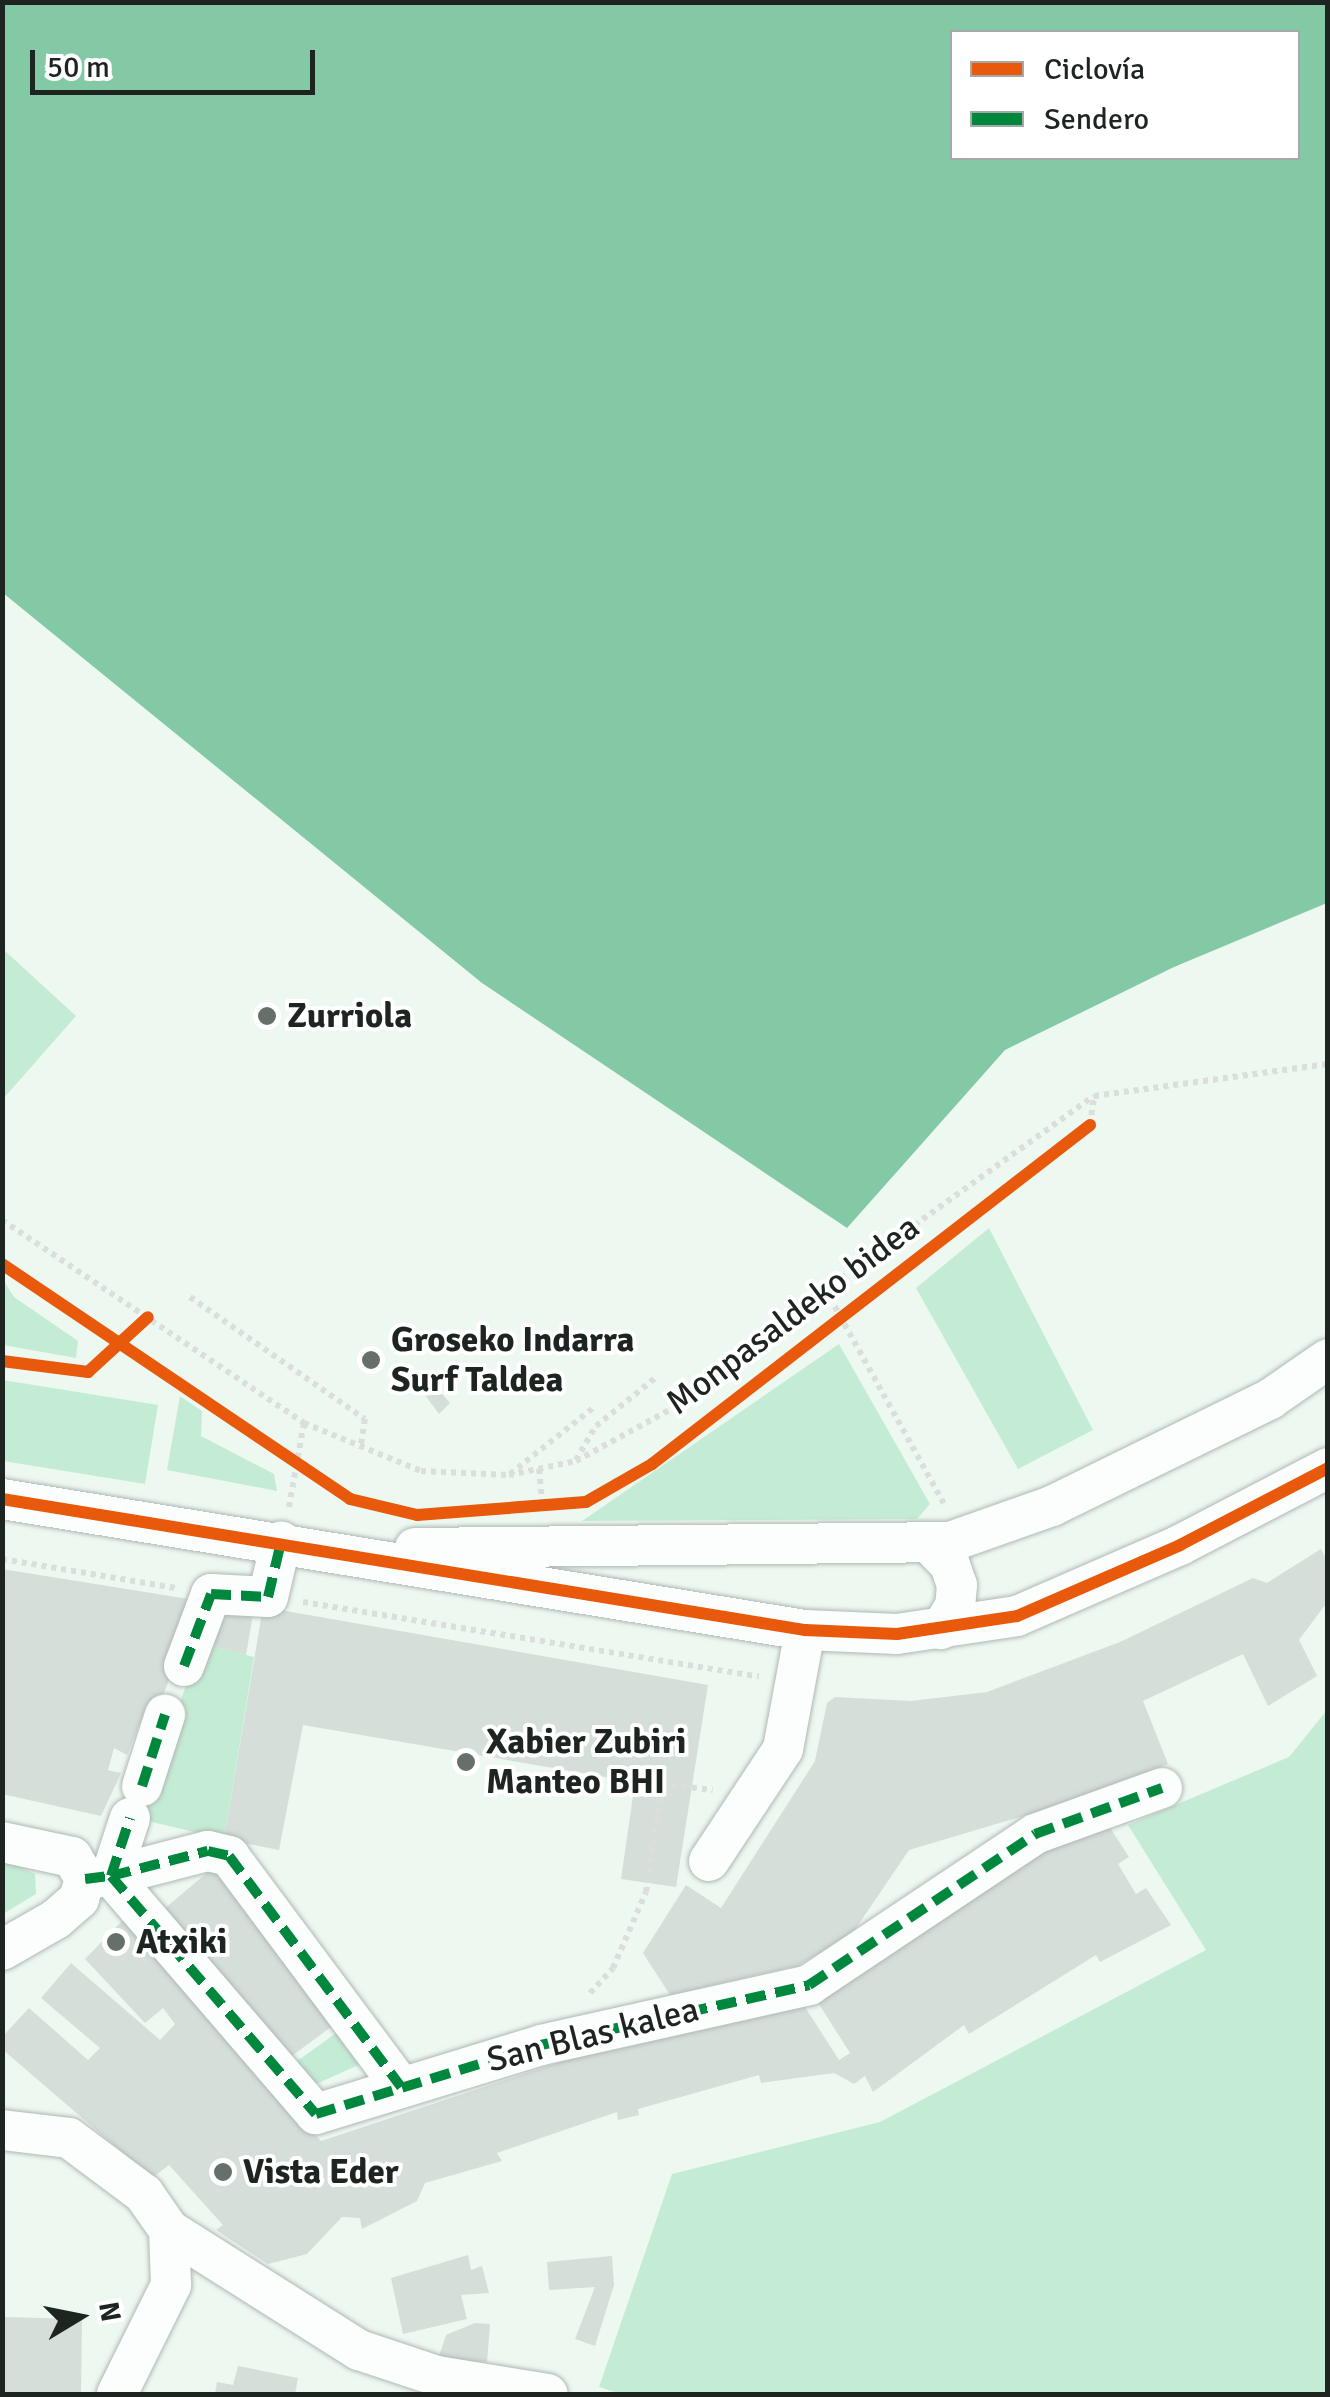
<!DOCTYPE html>
<meta charset="utf-8">
<style>
body{margin:0}
#map{position:relative;width:1330px;height:2397px;overflow:hidden;background:#edf8f1;font-family:Signika,sans-serif}
div>[style]{position:absolute}
[style*='--x']{left:calc(var(--x)*1px);top:calc(var(--y)*1px);width:calc(var(--w)*1px);rotate:calc(var(--a)*1deg)}
.green>*{inset:0;background:#c4ecd5}
.water>*{inset:0;background:#83c9a5}
.building>*{inset:0;background:#d5ded9}
.path>*{height:6px;margin-top:-3px;transform-origin:0;background:repeating-linear-gradient(90deg,#dbdedd 0 5px,transparent 0 10px)}
.roads{filter:drop-shadow(0 0 2px #b0b8b3) drop-shadow(0 0 2px #b0b8b3)}
.minor>*{height:40px;margin:-20px;padding:0 20px;transform-origin:20px;border-radius:20px;background:#fcfefd}
.quiet>*{height:10px;margin-top:-5px;transform-origin:0;background:repeating-linear-gradient(90deg,#00873e 0 20px,transparent 0 30px)}
.cycleway>*{height:12px;margin:-6px;padding:0 6px;transform-origin:6px;border-radius:6px;background:#e8590c}
.dots>*{width:28px;height:28px;translate:-50% -50%;box-sizing:border-box;border:5px solid #fff;border-radius:50%}
span{translate:-50% -50%;white-space:nowrap;text-align:center;line-height:1.15;-webkit-text-stroke:8px #fff;paint-order:stroke}
.poi-label{font-size:35px;color:#1e2521;font-weight:700}
.left{translate:0 -50%;text-align:left}
.street-label{font-size:35px;color:#1e2521}
.frame{position:absolute;inset:0;border:5px solid #1e2521;pointer-events:none}
.legend{position:absolute;left:950px;top:30px;width:350px;height:130px;box-sizing:border-box;background:#fff;border:2px solid #a5a8a6;margin:0;padding:12px 18px;list-style:none;font-size:30px;color:#1e2521}
.legend li{display:flex;align-items:center;gap:20px;height:50px}
.legend b{width:50px;border:2px solid #a5a8a6}
.north{position:absolute;left:30px;top:2267px;width:100px;height:100px;-webkit-text-stroke:8px #fff;paint-order:stroke;rotate:80deg;font-size:28px;font-weight:700;line-height:40px;text-align:center;color:#1e2521}
.north::after{content:'';display:block;margin:auto;width:35px;height:45px;background:#1e2521;clip-path:polygon(50% 0,100% 100%,50% 72%,0 100%)}
.scale{position:absolute;left:30px;top:50px;width:285px;height:45px;box-sizing:border-box;border:5px solid #1e2521;border-top:0;padding-left:12px;font-size:30px;line-height:35px;white-space:nowrap;color:#1e2521;-webkit-text-stroke:8px #fff;paint-order:stroke}
</style>
<div id="map">
<div class="green">
<div style="clip-path:polygon(3px 949px,76px 1016px,3px 1099px)"></div>
<div style="clip-path:polygon(989px 1228px,1093px 1430px,1018px 1469px,916px 1288px)"></div>
<div style="clip-path:polygon(2px 1278px,14px 1297px,78px 1341px,76px 1358px,3px 1345px)"></div>
<div style="clip-path:polygon(839px 1344px,930px 1504px,917px 1519px,582px 1521px)"></div>
<div style="clip-path:polygon(3px 1380px,158px 1405px,145px 1484px,3px 1461px)"></div>
<div style="clip-path:polygon(180px 1396px,202px 1411px,201px 1436px,274px 1474px,277px 1491px,167px 1470px)"></div>
<div style="clip-path:polygon(201px 1643px,254px 1657px,224px 1839px,139px 1819px)"></div>
<div style="clip-path:polygon(1327px 1710px,1327px 2394px,620px 2394px,599px 2387px,672px 2174px,880px 2122px,1206px 1950px,1128px 1825px,1289px 1757px)"></div>
<div style="clip-path:polygon(3px 1859px,35px 1874px,36px 1894px,3px 1914px)"></div>
<div style="clip-path:polygon(339px 2031px,363px 2063px,305px 2089px,286px 2069px)"></div>
</div>
<div class="water">
<div style="clip-path:polygon(evenodd,2px 3px,1327px 3px,1327px 903px,1174px 967px,1005px 1050px,847px 1228px,482px 983px,3px 593px,2px 3px,952px 32px,1298px 32px,1298px 158px,952px 158px,952px 32px)"></div>
</div>
<div class="building">
<div style="clip-path:polygon(427px 1377px,450px 1403px,439px 1414px,419px 1387px)"></div>
<div style="clip-path:polygon(1321px 1549px,1328px 1562px,1328px 1601px,1299px 1640px,1317px 1676px,1268px 1706px,1243px 1654px,1143px 1701px,1168px 1764px,1094px 1795px,909px 1850px,852px 1934px,797px 1966px,670px 1995px,643px 1953px,686px 1885px,721px 1908px,815px 1761px,827px 1703px,835px 1697px,911px 1701px,987px 1692px,1120px 1642px,1253px 1578px,1267px 1583px)"></div>
<div style="clip-path:polygon(2px 1569px,201px 1601px,155px 1715px,145px 1711px,127px 1755px,114px 1748px,108px 1770px,121px 1773px,101px 1816px,2px 1794px)"></div>
<div style="clip-path:polygon(216px 1606px,253px 1614px,246px 1655px,201px 1643px)"></div>
<div style="clip-path:polygon(263px 1607px,708px 1685px,676px 1887px,621px 1879px,635px 1782px,303px 1725px,279px 1850px,224px 1839px)"></div>
<div style="clip-path:polygon(1107px 1823px,1129px 1857px,1118px 1864px,1136px 1894px,1146px 1888px,1171px 1925px,1100px 1962px,1096px 1955px,969px 2034px,964px 2025px,873px 2092px,865px 2076px,854px 2084px,834px 2073px,761px 2083px,759px 2075px,638px 2109px,639px 2115px,618px 2120px,617px 2112px,497px 2153px,502px 2161px,425px 2183px,417px 2201px,362px 2229px,360px 2218px,342px 2217px,307px 2254px,268px 2264px,216px 2230px,223px 2225px,169px 2165px,152px 2178px,2px 2049px,2px 2037px,29px 2008px,88px 2060px,100px 2048px,41px 1998px,71px 1963px,160px 2040px,175px 2024px,163px 2008px,145px 2023px,85px 1959px,126px 1917px,321px 2141px,560px 2062px,805px 2007px,839px 2060px,850px 2053px,815px 1998px,1036px 1855px)"></div>
<div style="clip-path:polygon(214px 1867px,335px 2024px,281px 2064px,158px 1914px)"></div>
<div style="clip-path:polygon(468px 2255px,471px 2270px,482px 2266px,489px 2293px,461px 2295px,467px 2319px,403px 2334px,391px 2278px)"></div>
<div style="clip-path:polygon(612px 2256px,614px 2285px,595px 2346px,575px 2339px,595px 2287px,549px 2290px,547px 2262px)"></div>
<div style="clip-path:polygon(2px 2317px,82px 2319px,81px 2394px,2px 2394px)"></div>
<div style="clip-path:polygon(475px 2323px,490px 2324px,487px 2362px,438px 2359px,446px 2335px)"></div>
<div style="clip-path:polygon(238px 2366px,298px 2378px,295px 2394px,215px 2394px,217px 2382px,233px 2385px)"></div>
</div>
<div class="path">
<div style="--x:1090;--y:1125;--w:28;--a:-82"></div>
<div style="--x:2;--y:1220;--w:364;--a:33.9"></div>
<div style="--x:304;--y:1423;--w:126;--a:22.3"></div>
<div style="--x:421;--y:1471;--w:88;--a:2.6"></div>
<div style="--x:509;--y:1475;--w:68;--a:-11.8"></div>
<div style="--x:576;--y:1461;--w:125;--a:-28.6"></div>
<div style="--x:686;--y:1401;--w:149;--a:-39.3"></div>
<div style="--x:801;--y:1307;--w:361;--a:-35.8"></div>
<div style="--x:1094;--y:1096;--w:236;--a:-7.8"></div>
<div style="--x:825;--y:1289;--w:246;--a:61"></div>
<div style="--x:190;--y:1297;--w:213;--a:34.9"></div>
<div style="--x:365;--y:1419;--w:30;--a:99"></div>
<div style="--x:2;--y:1361;--w:87;--a:7.3"></div>
<div style="--x:88;--y:1372;--w:81;--a:-42.5"></div>
<div style="--x:576;--y:1460;--w:39;--a:-60"></div>
<div style="--x:596;--y:1426;--w:76;--a:-39.1"></div>
<div style="--x:539;--y:1469;--w:42;--a:84.6"></div>
<div style="--x:510;--y:1474;--w:106;--a:-38.5"></div>
<div style="--x:289;--y:1507;--w:85;--a:-79.9"></div>
<div style="--x:2;--y:1559;--w:176;--a:9.5"></div>
<div style="--x:303;--y:1602;--w:462;--a:9.3"></div>
<div style="--x:590;--y:1993;--w:34;--a:-47"></div>
<div style="--x:613;--y:1968;--w:83;--a:-66.5"></div>
<div style="--x:646;--y:1892;--w:109;--a:-81.6"></div>
<div style="--x:662;--y:1784;--w:51;--a:6.7"></div>
</div>
<div class="roads">
<div class="minor">
<div style="--x:2;--y:1499;--w:814;--a:9.27"></div>
<div style="--x:805;--y:1630;--w:92;--a:2.5"></div>
<div style="--x:897;--y:1634;--w:121;--a:-8.5"></div>
<div style="--x:1017;--y:1616;--w:178;--a:-23.5"></div>
<div style="--x:1180;--y:1545;--w:167;--a:-27.5"></div>
<div style="--x:929;--y:1543;--w:30;--a:46"></div>
<div style="--x:950;--y:1565;--w:21;--a:71"></div>
<div style="--x:957;--y:1585;--w:21;--a:95"></div>
<div style="--x:955;--y:1606;--w:27;--a:121"></div>
<div style="--x:415;--y:1548;--w:535;--a:-0.64"></div>
<div style="--x:950;--y:1542;--w:108;--a:-19.4"></div>
<div style="--x:1052;--y:1506;--w:243;--a:-26.1"></div>
<div style="--x:1270;--y:1399;--w:70;--a:-34.6"></div>
<div style="--x:184;--y:1666;--w:77;--a:-69.4"></div>
<div style="--x:211;--y:1594;--w:57;--a:3"></div>
<div style="--x:268;--y:1597;--w:57;--a:-76.7"></div>
<div style="--x:142;--y:1786;--w:75;--a:-72.1"></div>
<div style="--x:2;--y:1842;--w:72;--a:12.1"></div>
<div style="--x:72;--y:1857;--w:26;--a:59"></div>
<div style="--x:85;--y:1879;--w:21;--a:107"></div>
<div style="--x:79;--y:1899;--w:30;--a:139"></div>
<div style="--x:56;--y:1919;--w:62;--a:150.1"></div>
<div style="--x:709;--y:1861;--w:134;--a:-56.5"></div>
<div style="--x:783;--y:1749;--w:121;--a:-79.5"></div>
<div style="--x:111;--y:1876;--w:100;--a:-14.5"></div>
<div style="--x:208;--y:1851;--w:22;--a:13"></div>
<div style="--x:229;--y:1856;--w:288;--a:53.3"></div>
<div style="--x:111;--y:1876;--w:61;--a:-71.9"></div>
<div style="--x:85;--y:1879;--w:26;--a:-7"></div>
<div style="--x:111;--y:1876;--w:314;--a:49.3"></div>
<div style="--x:316;--y:2114;--w:235;--a:-17"></div>
<div style="--x:541;--y:2045;--w:275;--a:-12.6"></div>
<div style="--x:809;--y:1985;--w:272;--a:-33.7"></div>
<div style="--x:1035;--y:1834;--w:135;--a:-19.9"></div>
<div style="--x:2;--y:2130;--w:67;--a:6.8"></div>
<div style="--x:69;--y:2138;--w:94;--a:36.7"></div>
<div style="--x:144;--y:2194;--w:44;--a:55.2"></div>
<div style="--x:169;--y:2230;--w:225;--a:32.3"></div>
<div style="--x:359;--y:2350;--w:82;--a:18.4"></div>
<div style="--x:437;--y:2376;--w:112;--a:9.2"></div>
<div style="--x:117;--y:2394;--w:122;--a:-63.6"></div>
<div style="--x:171;--y:2285;--w:55;--a:-92.1"></div>
</div>
</div>
<div class="quiet">
<div style="--x:184;--y:1666;--w:77;--a:-69.4"></div>
<div style="--x:211;--y:1594;--w:57;--a:3"></div>
<div style="--x:268;--y:1597;--w:57;--a:-76.7"></div>
<div style="--x:142;--y:1786;--w:75;--a:-72.1"></div>
<div style="--x:111;--y:1876;--w:100;--a:-14.5"></div>
<div style="--x:208;--y:1851;--w:22;--a:13"></div>
<div style="--x:229;--y:1856;--w:288;--a:53.3"></div>
<div style="--x:111;--y:1876;--w:61;--a:-71.9"></div>
<div style="--x:85;--y:1879;--w:26;--a:-7"></div>
<div style="--x:111;--y:1876;--w:314;--a:49.3"></div>
<div style="--x:316;--y:2114;--w:235;--a:-17"></div>
<div style="--x:541;--y:2045;--w:275;--a:-12.6"></div>
<div style="--x:809;--y:1985;--w:272;--a:-33.7"></div>
<div style="--x:1035;--y:1834;--w:135;--a:-19.9"></div>
</div>
<div class="cycleway">
<div style="--x:2;--y:1264;--w:420;--a:34"></div>
<div style="--x:350;--y:1499;--w:69;--a:13.4"></div>
<div style="--x:417;--y:1515;--w:169;--a:-4.4"></div>
<div style="--x:586;--y:1502;--w:76;--a:-29.9"></div>
<div style="--x:652;--y:1464;--w:554;--a:-37.74"></div>
<div style="--x:2;--y:1361;--w:87;--a:7.3"></div>
<div style="--x:88;--y:1372;--w:81;--a:-42.5"></div>
<div style="--x:2;--y:1499;--w:814;--a:9.27"></div>
<div style="--x:805;--y:1630;--w:92;--a:2.5"></div>
<div style="--x:897;--y:1634;--w:121;--a:-8.5"></div>
<div style="--x:1017;--y:1616;--w:178;--a:-23.5"></div>
<div style="--x:1180;--y:1545;--w:167;--a:-27.5"></div>
</div>
<div class="dots">
<div style="left:267px;top:1016px;background:#666f6a"></div>
<div style="left:371px;top:1360px;background:#666f6a"></div>
<div style="left:466px;top:1762px;background:#666f6a"></div>
<div style="left:116px;top:1942px;background:#666f6a"></div>
<div style="left:223px;top:2172px;background:#666f6a"></div>
</div>
<div class="poi-label">
<span class="left" style="left:287px;top:1016px">Zurriola</span>
<span class="left" style="left:391px;top:1360px">Groseko Indarra<br>Surf Taldea</span>
<span class="left" style="left:486px;top:1762px">Xabier Zubiri<br>Manteo BHI</span>
<span class="left" style="left:136px;top:1942px">Atxiki</span>
<span class="left" style="left:243px;top:2172px">Vista Eder</span>
</div>
<div class="street-label">
<span style="left:793px;top:1315px;rotate:-37deg">Monpasaldeko bidea</span>
<span style="left:593px;top:2035px;rotate:-14deg">San Blas kalea</span>
</div>
<div class="frame"></div>
<ul class="legend">
<li><b style="height:12px;background:#e8590c"></b>Ciclovía</li>
<li><b style="height:12px;background:#00873e"></b>Sendero</li>
</ul>
<div class="north">N</div>
<div class="scale">50 m</div>
</div>
